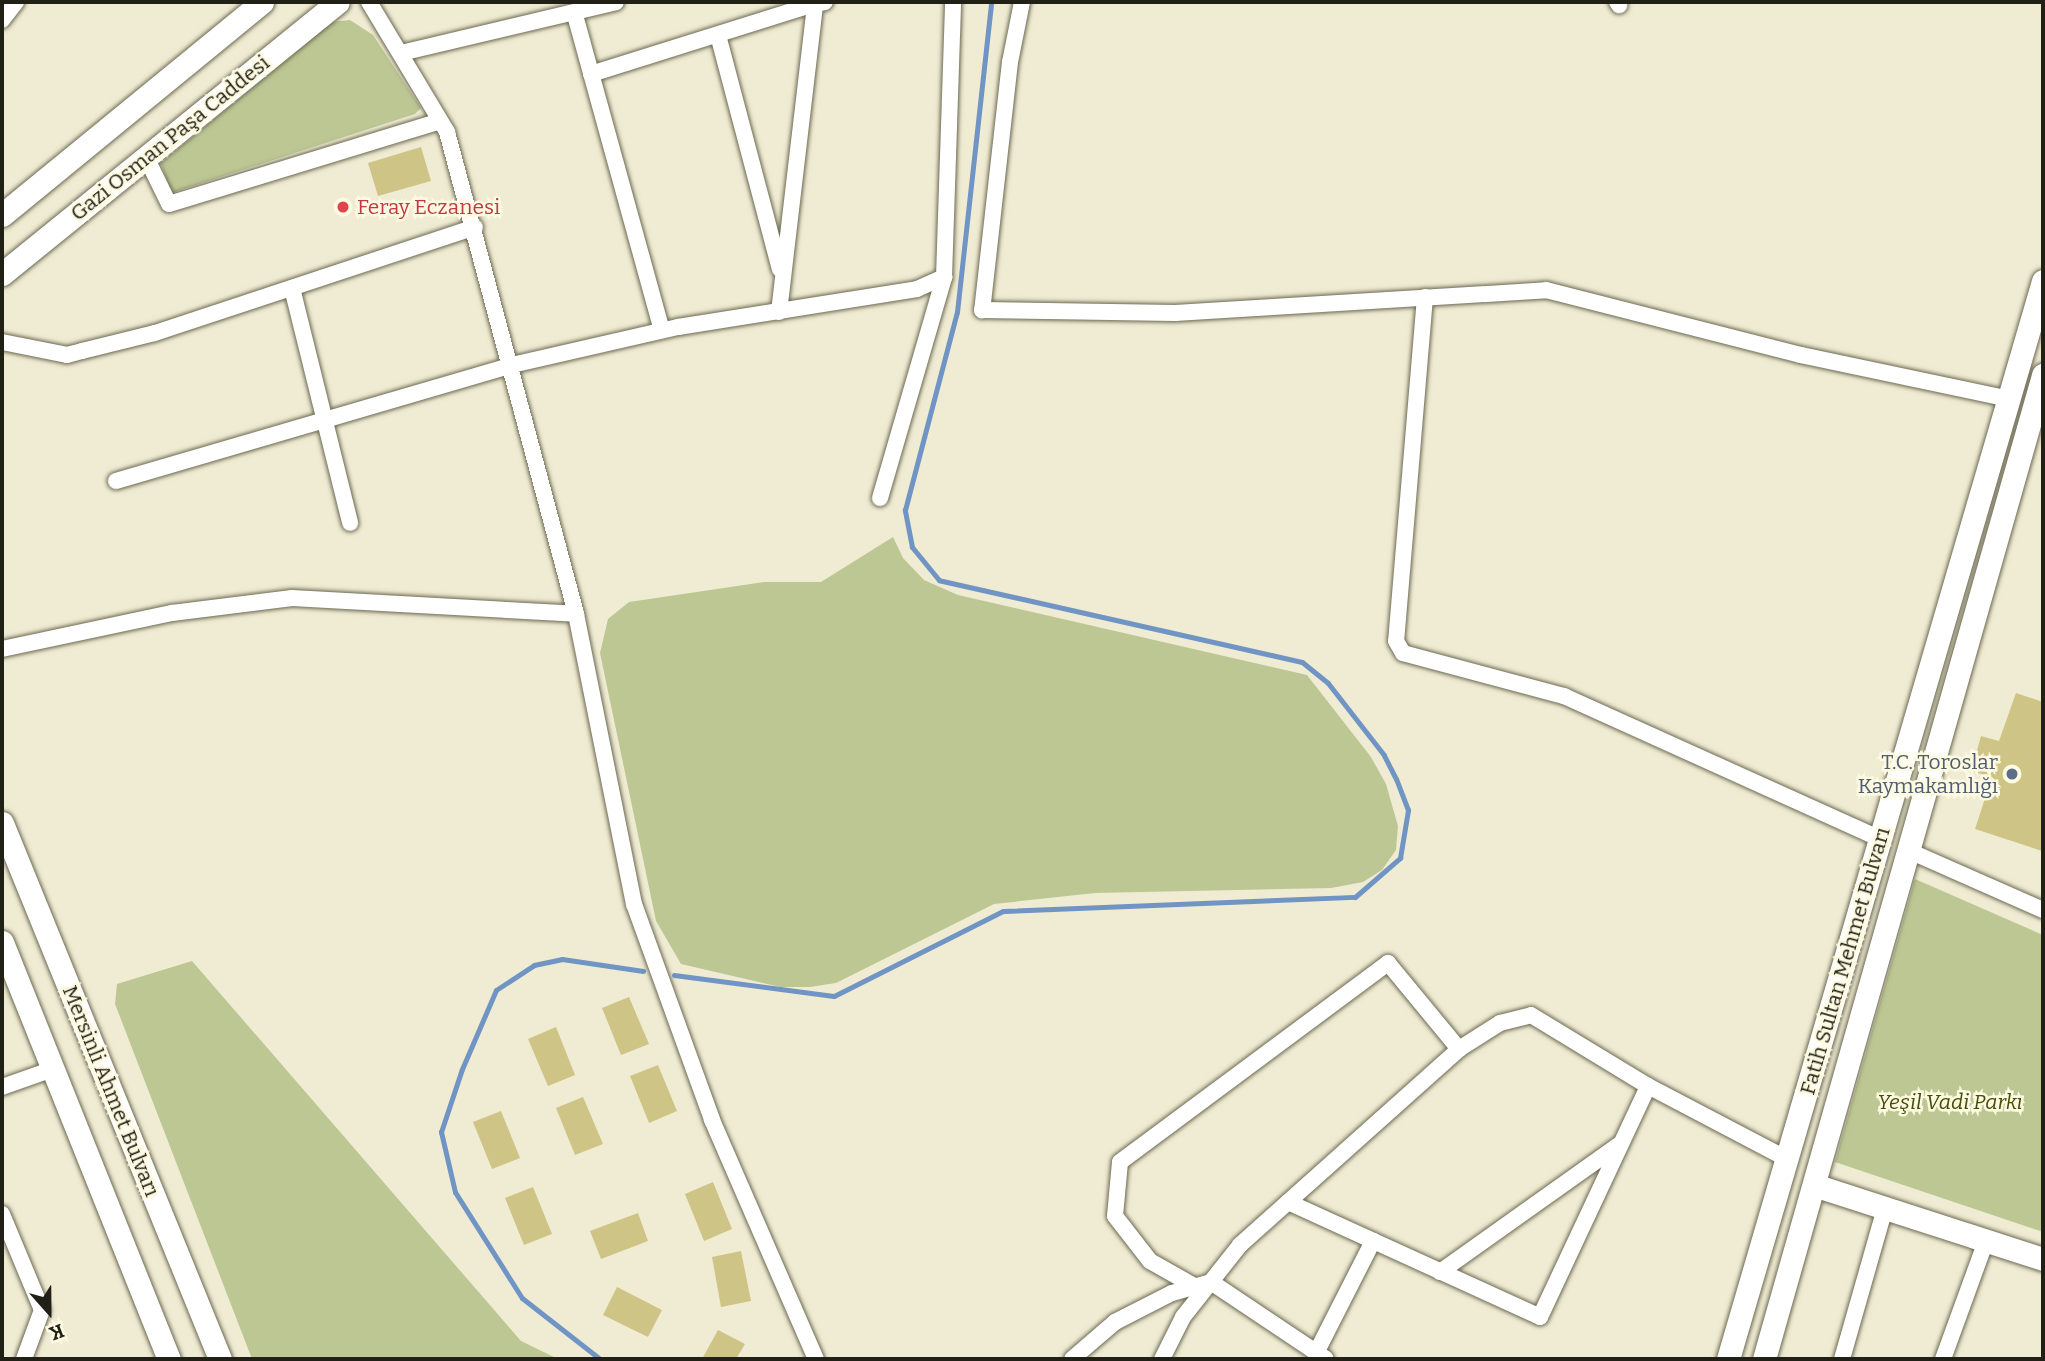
<!DOCTYPE html>
<meta charset="utf-8">
<style>
body{margin:0}
#map{position:relative;width:2045px;height:1361px;overflow:hidden;background:#f0ecd3;font-family:Bitter,serif}
div>[style]{position:absolute}
[style*='--x']{left:calc(var(--x)*1px);top:calc(var(--y)*1px);width:calc(var(--w)*1px);rotate:calc(var(--a)*1deg)}
.green>*{inset:0;background:#bdc794}
.stream>*{height:5px;margin:-2.5px;padding:0 2.5px;transform-origin:2.5px;border-radius:2.5px;background:#7094c3}
.building>*{inset:0;background:#cec486}
.roads{filter:drop-shadow(0 0 2px #6b6852) drop-shadow(0 0 2px #6b6852)}
.street>*{height:16px;margin:-8px;padding:0 8px;transform-origin:8px;border-radius:8px;background:#fff}
.secondary>*{height:23px;margin:-11.5px;padding:0 11.5px;transform-origin:11.5px;border-radius:11.5px;background:#fff}
.dots>*{width:19px;height:19px;translate:-50% -50%;box-sizing:border-box;border:4px solid #fefae1;border-radius:50%}
span{translate:-50% -50%;white-space:nowrap;text-align:center;line-height:1.15;-webkit-text-stroke:5px #fefae1;paint-order:stroke}
.street-label{font-size:21px;color:#212017}
.health-label{font-size:21px;color:#be3a42}
.left{translate:0 -50%;text-align:left}
.service-label{font-size:21px;color:#4e5e75}
.right{translate:-100% -50%;text-align:right}
.park-label{font-size:21px;color:#464f09;font-style:italic}
.frame{position:absolute;inset:0;border:4px solid #212017;pointer-events:none}
.north{position:absolute;left:14px;top:1277px;width:70px;height:70px;-webkit-text-stroke:5px #fefae1;paint-order:stroke;rotate:159deg;font-size:19px;font-weight:700;line-height:28px;text-align:center;color:#212017}
.north::after{content:'';display:block;margin:auto;width:24px;height:32px;background:#212017;clip-path:polygon(50% 0,100% 100%,50% 72%,0 100%)}
</style>
<div id="map">
<div class="green">
<div style="clip-path:polygon(350px 20px,373px 35px,421px 108px,415px 114px,171px 193px,161px 163px,332px 22px)"></div>
<div style="clip-path:polygon(893px 537px,903px 558px,924px 580px,958px 595px,1307px 675px,1371px 757px,1386px 784px,1398px 826px,1396px 850px,1382px 870px,1363px 882px,1331px 888px,1095px 893px,994px 904px,836px 983px,810px 987px,780px 987px,681px 964px,656px 921px,600px 653px,608px 619px,629px 602px,764px 582px,821px 582px)"></div>
<div style="clip-path:polygon(1915px 879px,2043px 935px,2043px 1232px,1835px 1162px)"></div>
<div style="clip-path:polygon(192px 961px,521px 1341px,558px 1359px,252px 1359px,115px 1004px,117px 984px)"></div>
</div>
<div class="stream">
<div style="--x:674;--y:975;--w:161;--a:7.5"></div>
<div style="--x:834;--y:996;--w:189;--a:-26.7"></div>
<div style="--x:1003;--y:911;--w:352;--a:-2.3"></div>
<div style="--x:1355;--y:897;--w:60;--a:-40.9"></div>
<div style="--x:1400;--y:858;--w:49;--a:-80.5"></div>
<div style="--x:1408;--y:810;--w:33;--a:-111"></div>
<div style="--x:1396;--y:779;--w:27;--a:-117"></div>
<div style="--x:1384;--y:755;--w:91;--a:-127.9"></div>
<div style="--x:1328;--y:683;--w:33;--a:-141"></div>
<div style="--x:1302;--y:662;--w:372;--a:-167.3"></div>
<div style="--x:939;--y:580;--w:43;--a:-129.3"></div>
<div style="--x:912;--y:547;--w:38;--a:-101"></div>
<div style="--x:905;--y:510;--w:205;--a:-75.3"></div>
<div style="--x:957;--y:312;--w:312;--a:-83.7"></div>
<div style="--x:600;--y:1359;--w:99;--a:-142"></div>
<div style="--x:522;--y:1298;--w:125;--a:-122.3"></div>
<div style="--x:455;--y:1192;--w:62;--a:-103.1"></div>
<div style="--x:441;--y:1132;--w:66;--a:-71.6"></div>
<div style="--x:462;--y:1069;--w:86;--a:-66.7"></div>
<div style="--x:496;--y:990;--w:45;--a:-33.3"></div>
<div style="--x:534;--y:965;--w:29;--a:-12"></div>
<div style="--x:562;--y:959;--w:82;--a:8.4"></div>
</div>
<div class="building">
<div style="clip-path:polygon(421px 147px,431px 181px,378px 196px,368px 163px)"></div>
<div style="clip-path:polygon(2016px 693px,2043px 702px,2042px 851px,1975px 829px,1992px 777px,1971px 771px,1981px 736px,1999px 741px)"></div>
<div style="clip-path:polygon(629px 997px,649px 1044px,621px 1055px,602px 1008px)"></div>
<div style="clip-path:polygon(556px 1027px,575px 1075px,548px 1086px,528px 1039px)"></div>
<div style="clip-path:polygon(658px 1065px,677px 1111px,649px 1123px,630px 1076px)"></div>
<div style="clip-path:polygon(583px 1097px,603px 1144px,575px 1155px,556px 1108px)"></div>
<div style="clip-path:polygon(501px 1111px,520px 1158px,492px 1169px,473px 1122px)"></div>
<div style="clip-path:polygon(713px 1182px,732px 1229px,704px 1241px,685px 1194px)"></div>
<div style="clip-path:polygon(533px 1187px,552px 1234px,524px 1245px,505px 1198px)"></div>
<div style="clip-path:polygon(638px 1213px,648px 1241px,601px 1259px,590px 1231px)"></div>
<div style="clip-path:polygon(741px 1251px,751px 1301px,721px 1307px,712px 1257px)"></div>
<div style="clip-path:polygon(617px 1287px,662px 1310px,648px 1337px,603px 1315px)"></div>
<div style="clip-path:polygon(718px 1330px,745px 1344px,736px 1359px,702px 1359px)"></div>
</div>
<div class="roads">
<div class="street">
<div style="--x:369;--y:2;--w:152;--a:59"></div>
<div style="--x:447;--y:132;--w:499;--a:75"></div>
<div style="--x:576;--y:614;--w:296;--a:78.7"></div>
<div style="--x:634;--y:904;--w:230;--a:70.1"></div>
<div style="--x:712;--y:1120;--w:261;--a:66.5"></div>
<div style="--x:1022;--y:2;--w:61;--a:101.3"></div>
<div style="--x:1010;--y:62;--w:250;--a:96.4"></div>
<div style="--x:982;--y:310;--w:193;--a:0.9"></div>
<div style="--x:1175;--y:313;--w:372;--a:-3.5"></div>
<div style="--x:1546;--y:290;--w:263;--a:14.3"></div>
<div style="--x:1801;--y:355;--w:213;--a:11.9"></div>
<div style="--x:1617;--y:2;--w:4;--a:56"></div>
<div style="--x:575;--y:15;--w:327;--a:74.6"></div>
<div style="--x:2;--y:20;--w:23;--a:-52"></div>
<div style="--x:718;--y:35;--w:242;--a:75.2"></div>
<div style="--x:401;--y:53;--w:221;--a:-13.3"></div>
<div style="--x:591;--y:74;--w:235;--a:-17.4"></div>
<div style="--x:146;--y:157;--w:52;--a:63.9"></div>
<div style="--x:169;--y:204;--w:283;--a:-17"></div>
<div style="--x:292;--y:288;--w:242;--a:76.1"></div>
<div style="--x:1425;--y:297;--w:345;--a:94.8"></div>
<div style="--x:1396;--y:641;--w:14;--a:60"></div>
<div style="--x:1403;--y:653;--w:167;--a:15"></div>
<div style="--x:1564;--y:696;--w:347;--a:24.3"></div>
<div style="--x:779;--y:312;--w:310;--a:-83.3"></div>
<div style="--x:815;--y:4;--w:10;--a:-11"></div>
<div style="--x:2;--y:342;--w:66;--a:11.3"></div>
<div style="--x:67;--y:355;--w:16;--a:-15"></div>
<div style="--x:82;--y:351;--w:75;--a:-13.9"></div>
<div style="--x:155;--y:333;--w:337;--a:-18.3"></div>
<div style="--x:116;--y:481;--w:413;--a:-16.3"></div>
<div style="--x:512;--y:365;--w:170;--a:-12.9"></div>
<div style="--x:678;--y:327;--w:242;--a:-9"></div>
<div style="--x:917;--y:289;--w:30;--a:-24"></div>
<div style="--x:880;--y:498;--w:230;--a:-73.8"></div>
<div style="--x:944;--y:277;--w:275;--a:-88.1"></div>
<div style="--x:2;--y:649;--w:174;--a:-12"></div>
<div style="--x:172;--y:613;--w:121;--a:-7.1"></div>
<div style="--x:292;--y:598;--w:284;--a:3.2"></div>
<div style="--x:1907;--y:850;--w:149;--a:23.8"></div>
<div style="--x:2;--y:1087;--w:54;--a:-19.4"></div>
<div style="--x:1288;--y:1202;--w:277;--a:24.5"></div>
<div style="--x:1540;--y:1317;--w:255;--a:-64.9"></div>
<div style="--x:2;--y:1214;--w:104;--a:67.4"></div>
<div style="--x:42;--y:1310;--w:52;--a:110.2"></div>
<div style="--x:1440;--y:1272;--w:219;--a:-35.4"></div>
<div style="--x:1203;--y:1291;--w:61;--a:-150.5"></div>
<div style="--x:1150;--y:1261;--w:57;--a:-127.9"></div>
<div style="--x:1115;--y:1216;--w:54;--a:-84.7"></div>
<div style="--x:1120;--y:1162;--w:334;--a:-36.6"></div>
<div style="--x:1388;--y:963;--w:112;--a:50.5"></div>
<div style="--x:1316;--y:1353;--w:126;--a:-63"></div>
<div style="--x:1072;--y:1359;--w:57;--a:-40.7"></div>
<div style="--x:1115;--y:1322;--w:64;--a:-27"></div>
<div style="--x:1172;--y:1293;--w:41;--a:-15.8"></div>
<div style="--x:1211;--y:1282;--w:138;--a:33.8"></div>
<div style="--x:1162;--y:1359;--w:47;--a:-63.4"></div>
<div style="--x:1183;--y:1317;--w:92;--a:-51.6"></div>
<div style="--x:1240;--y:1245;--w:294;--a:-41.8"></div>
<div style="--x:1459;--y:1049;--w:49;--a:-32.4"></div>
<div style="--x:1500;--y:1023;--w:32;--a:-14"></div>
<div style="--x:1531;--y:1015;--w:137;--a:31.3"></div>
<div style="--x:1648;--y:1086;--w:157;--a:27.7"></div>
<div style="--x:1842;--y:1359;--w:157;--a:-74.1"></div>
<div style="--x:1943;--y:1359;--w:126;--a:-70"></div>
</div>
<div class="secondary">
<div style="--x:2;--y:215;--w:336;--a:-39.3"></div>
<div style="--x:2;--y:274;--w:432;--a:-39"></div>
<div style="--x:2;--y:823;--w:579;--a:67.87"></div>
<div style="--x:2;--y:942;--w:449;--a:68.2"></div>
<div style="--x:1814;--y:1185;--w:241;--a:17.9"></div>
<div style="--x:1728;--y:1359;--w:1123;--a:-73.71"></div>
<div style="--x:1764;--y:1359;--w:1023;--a:-74.17"></div>
</div>
</div>
<div class="dots">
<div style="left:343px;top:207px;background:#e0444e"></div>
<div style="left:2012px;top:774px;background:#5c6f8a"></div>
</div>
<div class="street-label">
<span style="left:170px;top:138px;rotate:-39deg">Gazi Osman Paşa Caddesi</span>
<span style="left:1845px;top:961px;rotate:-74deg">Fatih Sultan Mehmet Bulvarı</span>
<span style="left:111px;top:1091px;rotate:68deg">Mersinli Ahmet Bulvarı</span>
</div>
<div class="health-label">
<span class="left" style="left:357px;top:207px">Feray Eczanesi</span>
</div>
<div class="service-label">
<span class="right" style="left:1998px;top:774px">T.C. Toroslar<br>Kaymakamlığı</span>
</div>
<div class="park-label">
<span style="left:1950px;top:1102px">Yeşil Vadi Parkı</span>
</div>
<div class="frame"></div>
<div class="north">K</div>
</div>
